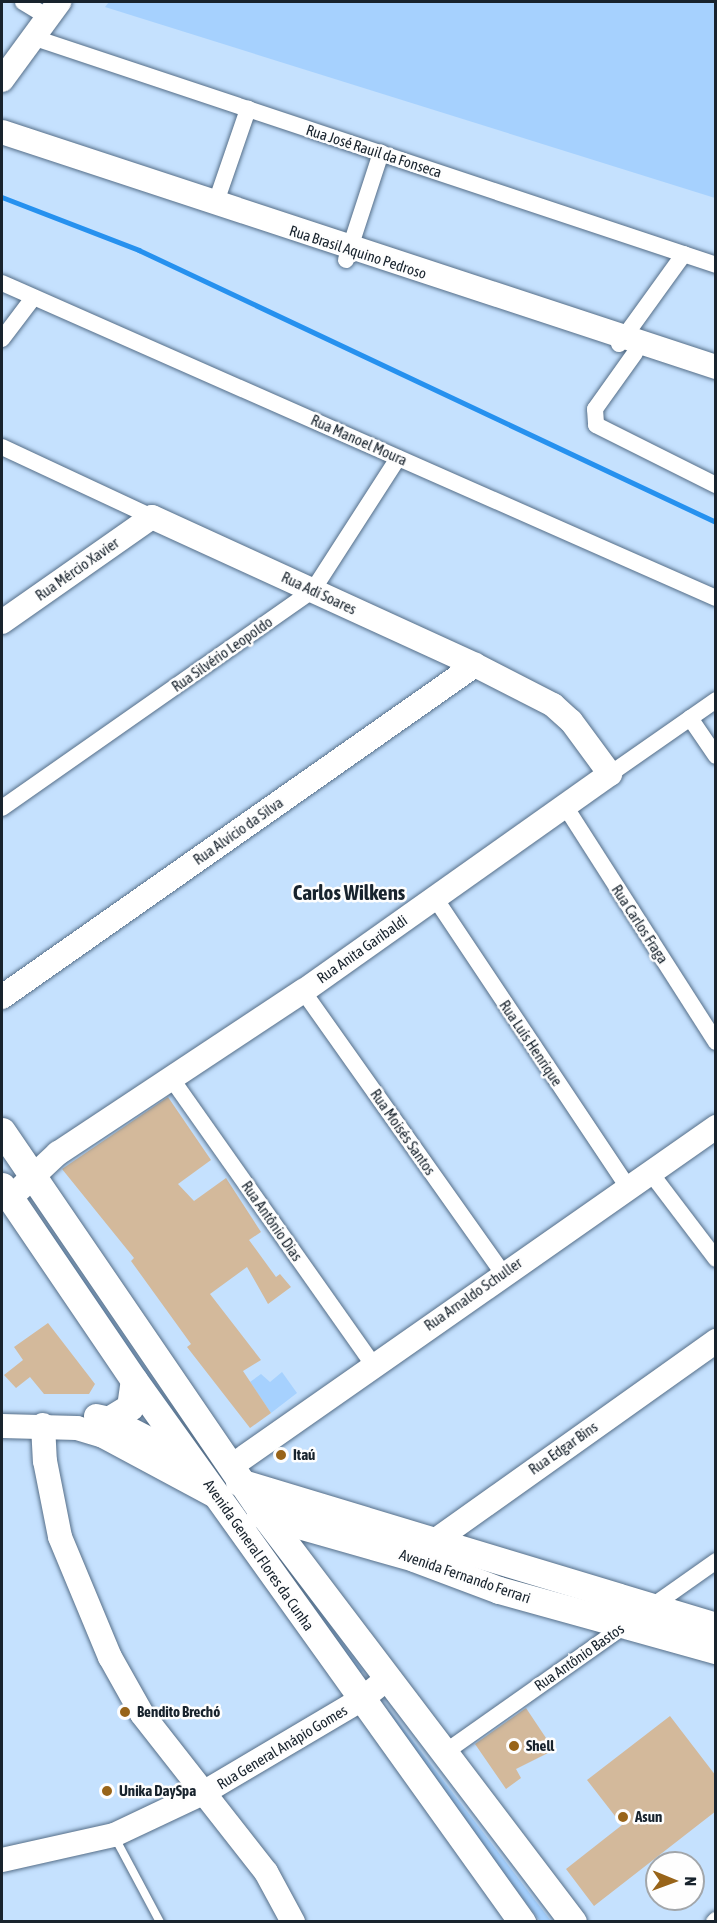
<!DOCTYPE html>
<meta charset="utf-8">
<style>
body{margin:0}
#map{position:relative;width:717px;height:1923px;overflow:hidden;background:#c5e1fe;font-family:"Asap Condensed",sans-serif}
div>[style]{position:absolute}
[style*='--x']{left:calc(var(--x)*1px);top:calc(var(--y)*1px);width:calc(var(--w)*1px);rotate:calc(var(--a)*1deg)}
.green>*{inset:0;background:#a6d1fe}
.stream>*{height:4.5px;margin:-2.25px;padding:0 2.25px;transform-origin:2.25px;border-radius:2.25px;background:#2691ef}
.building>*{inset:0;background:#d3b99b}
.roads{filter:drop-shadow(0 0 2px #556e88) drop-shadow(0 0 2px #556e88)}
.lane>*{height:8px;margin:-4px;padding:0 4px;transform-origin:4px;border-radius:4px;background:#fff}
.street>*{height:16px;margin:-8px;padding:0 8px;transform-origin:8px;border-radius:8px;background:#fff}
.secondary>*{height:24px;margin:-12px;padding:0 12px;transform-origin:12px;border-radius:12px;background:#fff}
.primary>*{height:27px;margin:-13.5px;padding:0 13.5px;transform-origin:13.5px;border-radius:13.5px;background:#fff}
.dots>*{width:16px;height:16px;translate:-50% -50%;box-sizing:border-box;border:3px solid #fefefe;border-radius:50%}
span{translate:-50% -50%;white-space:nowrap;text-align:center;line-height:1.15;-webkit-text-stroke:5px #fefefe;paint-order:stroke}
.street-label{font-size:15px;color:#18232d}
.poi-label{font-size:15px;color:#18232d;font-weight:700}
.left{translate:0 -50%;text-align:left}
.district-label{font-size:21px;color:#18232d;font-weight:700}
.frame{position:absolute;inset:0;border:3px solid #18232d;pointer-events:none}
.north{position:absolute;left:645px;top:1851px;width:60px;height:60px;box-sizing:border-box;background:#fefefe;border:2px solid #a2a6aa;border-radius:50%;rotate:91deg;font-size:16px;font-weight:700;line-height:24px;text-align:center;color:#18232d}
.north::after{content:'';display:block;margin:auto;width:21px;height:27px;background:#986419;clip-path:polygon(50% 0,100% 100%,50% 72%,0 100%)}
</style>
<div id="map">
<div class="green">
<div style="clip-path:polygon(109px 2px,715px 2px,715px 198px,105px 7px)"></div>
<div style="clip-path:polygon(47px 1225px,213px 1466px,199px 1461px,40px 1230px)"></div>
<div style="clip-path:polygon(282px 1372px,297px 1393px,271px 1413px,250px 1382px,261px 1374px,270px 1382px)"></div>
<div style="clip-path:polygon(258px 1525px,363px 1671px,356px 1676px,247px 1526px)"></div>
<div style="clip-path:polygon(375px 1706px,390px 1711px,551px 1921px,540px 1921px)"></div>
</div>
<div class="stream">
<div style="--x:2;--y:197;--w:147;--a:21.1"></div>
<div style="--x:139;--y:250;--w:638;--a:25.24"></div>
</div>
<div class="building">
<div style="clip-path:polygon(168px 1097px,211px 1160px,178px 1184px,194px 1201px,226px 1178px,261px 1232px,249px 1240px,276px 1277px,280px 1274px,291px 1287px,268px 1304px,247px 1267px,210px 1294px,261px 1360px,243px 1371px,271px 1413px,250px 1428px,187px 1347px,191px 1344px,131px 1261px,134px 1258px,62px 1169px)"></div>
<div style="clip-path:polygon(48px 1323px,95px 1384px,89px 1394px,44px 1394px,30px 1377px,16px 1388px,4px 1375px,23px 1360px,14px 1347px)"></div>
<div style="clip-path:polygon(526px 1708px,554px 1750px,516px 1769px,521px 1778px,506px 1789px,475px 1744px)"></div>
<div style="clip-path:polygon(670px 1716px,716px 1776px,716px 1811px,594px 1906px,566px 1869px,622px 1825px,587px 1780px)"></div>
</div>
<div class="roads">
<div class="lane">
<div style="--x:114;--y:1836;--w:98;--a:61.9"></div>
</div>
<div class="street">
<div style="--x:23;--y:2;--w:29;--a:31"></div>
<div style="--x:32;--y:37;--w:721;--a:18.43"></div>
<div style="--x:215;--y:205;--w:102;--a:-71"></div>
<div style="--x:346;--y:260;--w:113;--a:-71.9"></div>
<div style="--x:2;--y:283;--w:780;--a:23.81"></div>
<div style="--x:2;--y:339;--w:51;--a:-52.9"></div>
<div style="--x:619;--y:344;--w:111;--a:-54.2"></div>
<div style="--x:635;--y:353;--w:69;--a:125.5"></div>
<div style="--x:595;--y:409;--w:16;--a:86"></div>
<div style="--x:596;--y:425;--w:134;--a:26.6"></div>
<div style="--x:2;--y:447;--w:166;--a:25"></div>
<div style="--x:690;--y:718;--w:46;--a:55.6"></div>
<div style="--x:610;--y:774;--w:129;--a:-34.9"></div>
<div style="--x:565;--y:806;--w:280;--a:57.4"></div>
<div style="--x:2;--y:808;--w:380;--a:-35"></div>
<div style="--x:313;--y:590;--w:157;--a:-57.2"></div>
<div style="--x:435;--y:898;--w:348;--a:56.3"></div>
<div style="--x:303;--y:991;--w:346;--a:54.7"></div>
<div style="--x:171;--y:1078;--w:350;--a:54.8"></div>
<div style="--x:650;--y:1172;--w:109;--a:52.8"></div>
<div style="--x:444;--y:1753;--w:333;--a:-35.2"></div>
<div style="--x:714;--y:1922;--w:3;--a:-45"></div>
</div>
<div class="secondary">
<div style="--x:2;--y:80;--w:97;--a:-53.8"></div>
<div style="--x:2;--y:132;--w:752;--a:18.22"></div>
<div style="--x:2;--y:622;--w:183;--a:-35"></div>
<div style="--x:152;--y:517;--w:355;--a:24.6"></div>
<div style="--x:475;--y:665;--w:88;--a:27.1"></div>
<div style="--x:553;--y:705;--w:24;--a:42"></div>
<div style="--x:571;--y:721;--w:66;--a:53.7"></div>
<div style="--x:610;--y:774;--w:376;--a:144.7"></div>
<div style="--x:303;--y:991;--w:294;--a:146.5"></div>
<div style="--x:58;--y:1153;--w:66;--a:136.8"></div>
<div style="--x:2;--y:997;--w:578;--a:-35.07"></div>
<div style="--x:96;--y:1416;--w:14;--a:12"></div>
<div style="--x:110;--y:1419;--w:92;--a:27.1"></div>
<div style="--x:43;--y:1425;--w:36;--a:87"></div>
<div style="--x:45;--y:1461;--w:77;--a:78.8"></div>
<div style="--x:60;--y:1537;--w:130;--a:67.4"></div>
<div style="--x:110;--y:1657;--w:65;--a:60.7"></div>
<div style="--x:142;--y:1714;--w:201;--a:51.9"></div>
<div style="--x:266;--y:1872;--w:57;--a:61.6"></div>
<div style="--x:2;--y:1426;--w:75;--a:1.5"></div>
<div style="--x:77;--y:1428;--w:27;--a:17"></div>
<div style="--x:103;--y:1436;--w:129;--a:28.2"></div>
<div style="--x:233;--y:1465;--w:590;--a:-34.98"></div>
<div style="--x:422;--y:1550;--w:361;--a:-35.4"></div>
<div style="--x:2;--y:1860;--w:115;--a:-12.6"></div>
<div style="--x:114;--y:1835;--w:98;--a:-25.3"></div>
<div style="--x:203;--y:1793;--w:185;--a:-30.6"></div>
<div style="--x:362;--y:1699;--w:32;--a:-39"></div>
</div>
<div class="primary">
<div style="--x:2;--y:1131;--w:465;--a:55.7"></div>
<div style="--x:264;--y:1515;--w:511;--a:52.79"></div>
<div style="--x:2;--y:1186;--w:235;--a:55.8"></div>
<div style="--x:134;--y:1380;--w:667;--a:54.4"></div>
<div style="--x:110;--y:1419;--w:23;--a:-31"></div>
<div style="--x:130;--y:1407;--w:27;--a:-82"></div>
<div style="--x:239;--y:1482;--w:498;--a:16.8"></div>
<div style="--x:260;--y:1514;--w:160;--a:15.9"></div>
<div style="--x:414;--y:1558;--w:91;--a:20.6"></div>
<div style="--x:499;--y:1590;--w:225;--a:15.5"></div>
</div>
</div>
<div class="dots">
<div style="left:281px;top:1455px;background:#986419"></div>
<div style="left:125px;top:1712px;background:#986419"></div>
<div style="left:514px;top:1746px;background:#986419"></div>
<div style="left:107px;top:1791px;background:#986419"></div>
<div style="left:623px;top:1817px;background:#986419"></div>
</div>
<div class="street-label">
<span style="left:374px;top:151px;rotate:18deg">Rua José Rauil da Fonseca</span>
<span style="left:358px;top:252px;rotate:18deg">Rua Brasil Aquino Pedroso</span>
<span style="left:359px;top:440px;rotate:24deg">Rua Manoel Moura</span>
<span style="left:77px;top:569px;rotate:-35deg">Rua Mércio Xavier</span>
<span style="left:319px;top:593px;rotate:25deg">Rua Adi Soares</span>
<span style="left:222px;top:654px;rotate:-35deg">Rua Silvério Leopoldo</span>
<span style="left:238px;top:831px;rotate:-35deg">Rua Alvício da Silva</span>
<span style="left:640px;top:924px;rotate:57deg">Rua Carlos Fraga</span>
<span style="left:362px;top:949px;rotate:-35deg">Rua Anita Garibaldi</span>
<span style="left:531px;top:1043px;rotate:56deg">Rua Luís Henrique</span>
<span style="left:403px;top:1132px;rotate:55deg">Rua Moisés Santos</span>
<span style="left:272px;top:1221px;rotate:55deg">Rua Antônio Dias</span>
<span style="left:473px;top:1294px;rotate:-35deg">Rua Arnaldo Schuller</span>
<span style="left:563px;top:1448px;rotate:-35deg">Rua Edgar Bins</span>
<span style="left:259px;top:1555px;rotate:55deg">Avenida General Flores da Cunha</span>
<span style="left:465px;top:1576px;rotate:19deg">Avenida Fernando Ferrari</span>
<span style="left:579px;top:1657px;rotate:-35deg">Rua Antônio Bastos</span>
<span style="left:282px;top:1747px;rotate:-31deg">Rua General Anápio Gomes</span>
</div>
<div class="poi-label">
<span class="left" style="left:293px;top:1455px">Itaú</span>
<span class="left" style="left:137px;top:1712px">Bendito Brechó</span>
<span class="left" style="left:526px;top:1746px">Shell</span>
<span class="left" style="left:119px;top:1791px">Unika DaySpa</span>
<span class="left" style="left:635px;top:1817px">Asun</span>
</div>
<div class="district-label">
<span style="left:349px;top:892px">Carlos Wilkens</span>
</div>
<div class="frame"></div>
<div class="north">N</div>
</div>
